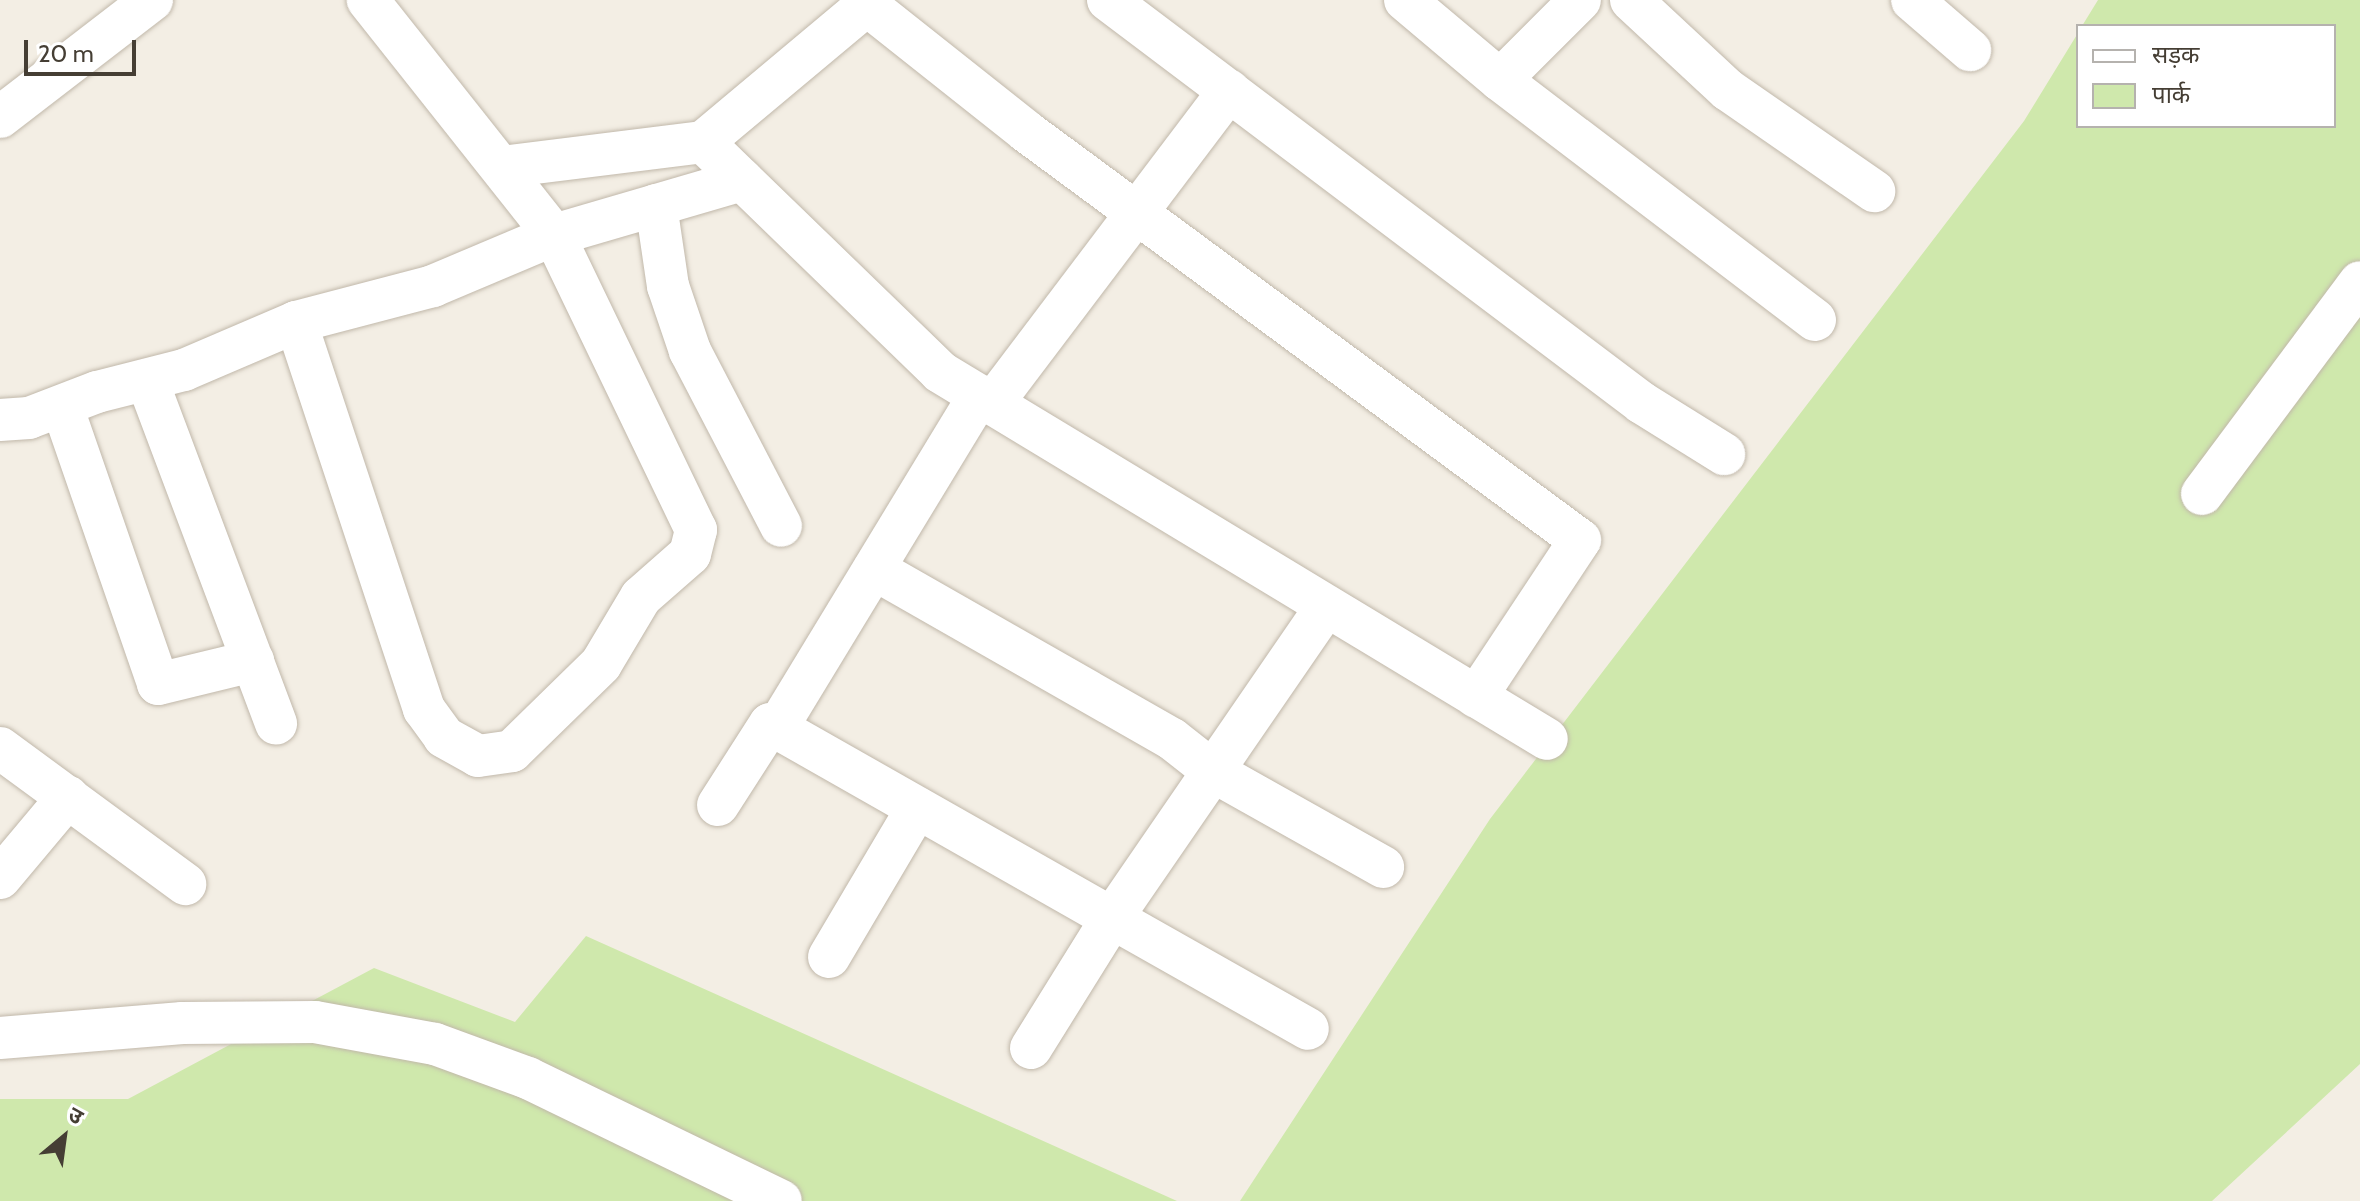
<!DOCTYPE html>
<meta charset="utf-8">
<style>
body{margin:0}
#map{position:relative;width:2360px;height:1201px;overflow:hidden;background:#f3eee4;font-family:Cabin,"Noto Sans Devanagari",sans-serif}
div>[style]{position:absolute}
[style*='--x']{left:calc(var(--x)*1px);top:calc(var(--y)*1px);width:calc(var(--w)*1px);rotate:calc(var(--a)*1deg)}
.green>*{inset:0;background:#cfe8ac}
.roads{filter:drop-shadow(0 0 2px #c1b8aa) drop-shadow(0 0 2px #c1b8aa)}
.street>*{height:42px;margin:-21px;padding:0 21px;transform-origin:21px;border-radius:21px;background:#fff}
span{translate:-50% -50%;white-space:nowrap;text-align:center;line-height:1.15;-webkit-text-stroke:7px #fff;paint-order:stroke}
.legend{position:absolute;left:2076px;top:24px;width:260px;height:104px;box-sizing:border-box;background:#fff;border:2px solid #b5b2ae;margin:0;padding:10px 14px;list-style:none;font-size:24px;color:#453e34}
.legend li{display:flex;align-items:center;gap:16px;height:40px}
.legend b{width:40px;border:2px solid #b5b2ae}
.north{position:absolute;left:24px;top:1097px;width:80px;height:80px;-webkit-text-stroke:6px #fff;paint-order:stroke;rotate:29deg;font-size:22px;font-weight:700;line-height:32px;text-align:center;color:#453e34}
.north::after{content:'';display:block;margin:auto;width:28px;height:36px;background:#453e34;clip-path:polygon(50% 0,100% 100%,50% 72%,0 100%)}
.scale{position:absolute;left:24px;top:40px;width:112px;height:36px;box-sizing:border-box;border:4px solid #453e34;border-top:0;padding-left:10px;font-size:24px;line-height:28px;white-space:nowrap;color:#453e34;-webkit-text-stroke:6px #fff;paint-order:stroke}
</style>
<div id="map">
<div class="green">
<div style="clip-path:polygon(2098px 0,2360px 0,2360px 1064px,2212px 1201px,1240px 1201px,1490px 819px,2024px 121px,2078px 33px,2078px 126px,2334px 126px,2334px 26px,2082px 26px)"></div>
<div style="clip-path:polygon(586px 936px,1177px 1201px,0 1201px,0 1099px,128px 1099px,374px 968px,515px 1022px)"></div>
</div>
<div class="roads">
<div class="street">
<div style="--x:1108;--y:0;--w:669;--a:37.04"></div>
<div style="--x:1642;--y:403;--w:97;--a:31.9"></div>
<div style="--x:1405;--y:0;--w:124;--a:40.1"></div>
<div style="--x:1500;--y:80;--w:396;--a:37.3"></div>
<div style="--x:1631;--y:0;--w:132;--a:42.9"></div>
<div style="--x:1728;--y:90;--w:178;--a:34.7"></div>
<div style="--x:1912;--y:0;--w:77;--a:40.8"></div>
<div style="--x:1500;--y:80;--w:113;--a:-45"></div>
<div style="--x:0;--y:117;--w:192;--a:-37.6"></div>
<div style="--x:703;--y:142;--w:214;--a:-39.9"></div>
<div style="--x:867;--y:5;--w:204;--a:38.4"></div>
<div style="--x:1027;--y:132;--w:687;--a:36.42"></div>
<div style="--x:1580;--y:540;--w:188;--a:123.5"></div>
<div style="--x:502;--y:167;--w:203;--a:-7.1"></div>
<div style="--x:703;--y:142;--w:330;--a:44.1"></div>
<div style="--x:940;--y:372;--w:709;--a:31.16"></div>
<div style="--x:656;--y:205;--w:82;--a:81.6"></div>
<div style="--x:668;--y:286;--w:69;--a:71.3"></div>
<div style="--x:690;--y:351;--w:197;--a:62.5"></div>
<div style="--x:296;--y:322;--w:408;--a:71.7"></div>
<div style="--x:424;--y:709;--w:34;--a:54"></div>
<div style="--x:444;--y:737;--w:39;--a:29"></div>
<div style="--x:478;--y:756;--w:34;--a:-8"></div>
<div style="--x:512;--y:751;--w:124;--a:-44.3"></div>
<div style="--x:601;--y:664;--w:78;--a:-59.2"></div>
<div style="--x:641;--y:597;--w:65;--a:-41.3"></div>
<div style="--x:690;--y:554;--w:25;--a:-76"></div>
<div style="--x:696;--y:530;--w:327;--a:-115.7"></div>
<div style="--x:554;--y:235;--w:300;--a:-128.4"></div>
<div style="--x:147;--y:380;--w:367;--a:69.4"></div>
<div style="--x:992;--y:404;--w:393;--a:-52.9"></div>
<div style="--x:62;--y:406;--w:294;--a:70.9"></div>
<div style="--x:158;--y:684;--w:98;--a:-13.6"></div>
<div style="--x:0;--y:420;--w:29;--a:-4"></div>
<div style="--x:29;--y:418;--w:73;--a:-20.9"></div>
<div style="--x:97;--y:392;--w:90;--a:-14.2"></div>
<div style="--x:184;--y:370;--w:122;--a:-23.2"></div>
<div style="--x:296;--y:322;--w:142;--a:-14.7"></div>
<div style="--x:433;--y:286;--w:131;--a:-22.9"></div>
<div style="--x:554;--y:235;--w:196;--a:-16.3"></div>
<div style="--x:2202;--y:494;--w:264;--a:-53.3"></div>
<div style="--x:874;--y:569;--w:343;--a:29.7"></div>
<div style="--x:1172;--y:739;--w:53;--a:38.2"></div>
<div style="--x:1214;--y:772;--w:194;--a:29.3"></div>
<div style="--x:777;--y:728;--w:389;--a:-58.7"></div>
<div style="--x:0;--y:748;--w:230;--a:36.3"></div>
<div style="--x:718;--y:805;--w:96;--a:-57.3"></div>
<div style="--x:770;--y:724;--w:393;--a:29.6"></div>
<div style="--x:1112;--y:918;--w:376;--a:-55.5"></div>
<div style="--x:0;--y:878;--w:106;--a:-50"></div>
<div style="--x:829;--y:957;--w:173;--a:-59.4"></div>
<div style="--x:0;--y:1038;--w:183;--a:-4.7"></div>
<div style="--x:182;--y:1023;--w:133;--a:-0.4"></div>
<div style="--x:315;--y:1022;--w:122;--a:10.4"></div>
<div style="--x:435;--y:1044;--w:99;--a:20.1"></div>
<div style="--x:528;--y:1078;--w:281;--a:25.9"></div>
<div style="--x:1031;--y:1048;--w:153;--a:-58.1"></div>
<div style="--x:1112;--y:918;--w:225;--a:29.5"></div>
</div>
</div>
<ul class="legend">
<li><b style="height:10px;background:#fff"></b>सड़क</li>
<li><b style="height:22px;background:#cfe8ac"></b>पार्क</li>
</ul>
<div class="north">उ</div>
<div class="scale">20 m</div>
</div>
